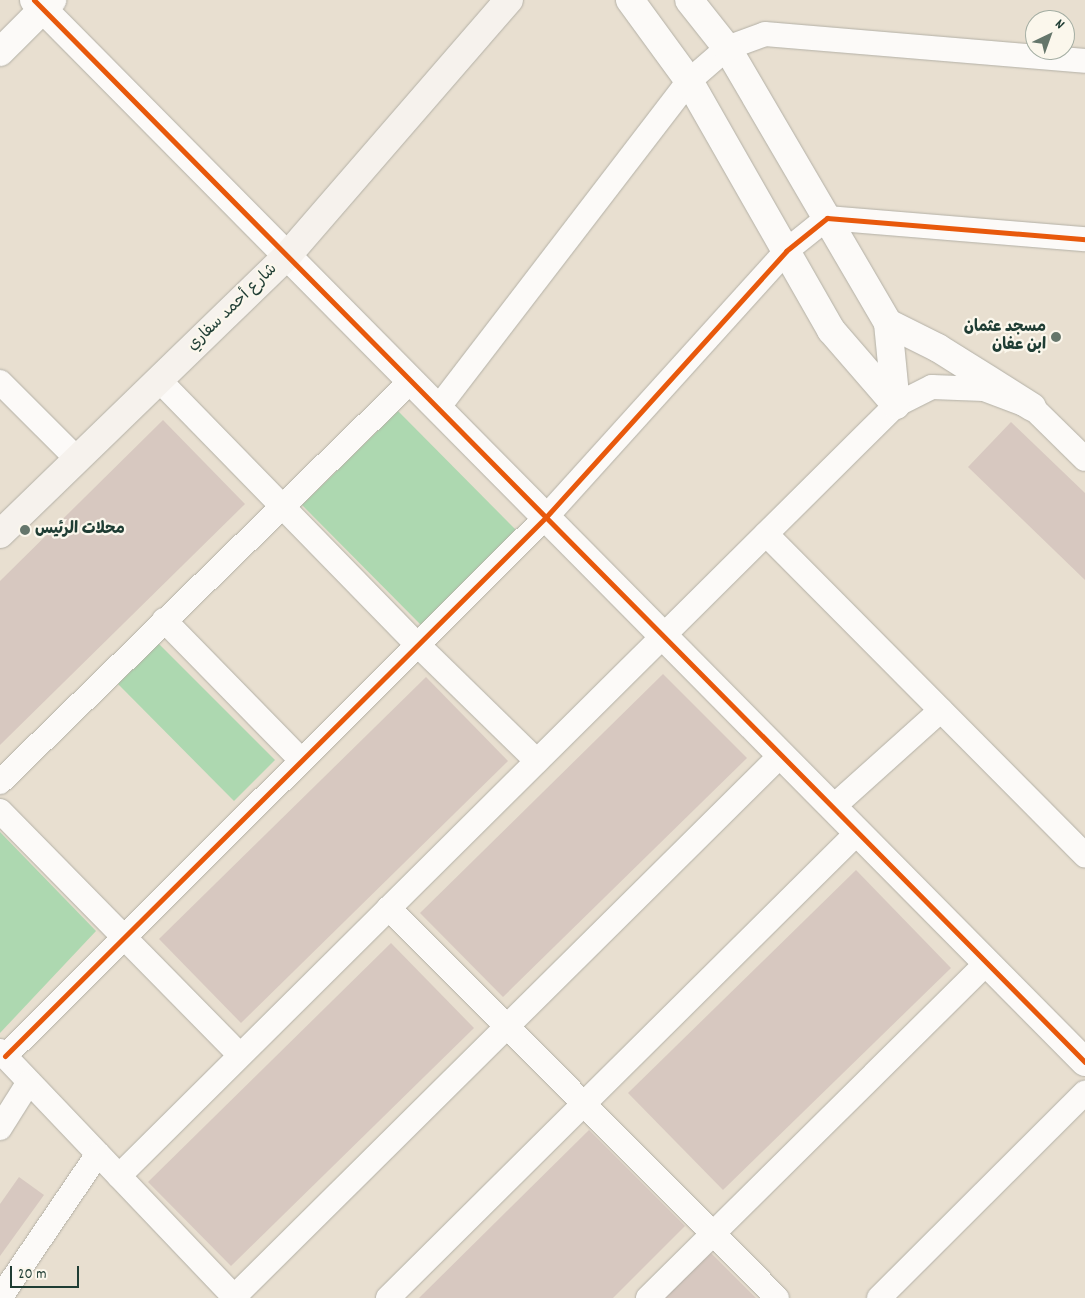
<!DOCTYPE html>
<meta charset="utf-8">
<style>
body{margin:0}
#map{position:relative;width:1085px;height:1298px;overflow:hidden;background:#e8dfd0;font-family:Dekko,"Playpen Sans Arabic",sans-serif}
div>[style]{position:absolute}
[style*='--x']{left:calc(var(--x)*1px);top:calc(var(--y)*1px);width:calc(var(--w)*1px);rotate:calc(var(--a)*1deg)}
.green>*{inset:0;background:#add8b0}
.building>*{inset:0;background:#d7c8c0}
.roads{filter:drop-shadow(0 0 1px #b3b0a6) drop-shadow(0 0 1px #b3b0a6)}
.minor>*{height:24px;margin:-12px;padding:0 12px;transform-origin:12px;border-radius:12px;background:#fcfaf8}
.tertiary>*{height:28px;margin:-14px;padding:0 14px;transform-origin:14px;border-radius:14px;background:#fcfaf8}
.secondary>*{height:28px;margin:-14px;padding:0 14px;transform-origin:14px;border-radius:14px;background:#f6f2ed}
.cycleway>*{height:5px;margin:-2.5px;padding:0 2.5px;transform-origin:2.5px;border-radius:2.5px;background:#e8590c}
.dots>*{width:14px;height:14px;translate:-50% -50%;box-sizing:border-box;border:2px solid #fbf7ec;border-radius:50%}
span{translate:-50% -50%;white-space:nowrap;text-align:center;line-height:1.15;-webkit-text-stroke:4.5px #fbf7ec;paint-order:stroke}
.street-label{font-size:16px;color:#1f3d34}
.poi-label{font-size:16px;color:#1f3d34;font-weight:700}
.right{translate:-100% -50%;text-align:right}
.left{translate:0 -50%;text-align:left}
.north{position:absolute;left:1025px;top:10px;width:50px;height:50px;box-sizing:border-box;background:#fbf7ec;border:1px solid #a3ada2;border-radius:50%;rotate:42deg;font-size:14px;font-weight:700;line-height:20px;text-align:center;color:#1f3d34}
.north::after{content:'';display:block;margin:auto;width:18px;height:22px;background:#65766b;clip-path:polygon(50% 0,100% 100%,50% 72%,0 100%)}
.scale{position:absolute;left:10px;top:1266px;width:69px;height:22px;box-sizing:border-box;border:2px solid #1f3d34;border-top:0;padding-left:6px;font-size:15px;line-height:18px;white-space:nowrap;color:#1f3d34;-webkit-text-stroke:4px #fbf7ec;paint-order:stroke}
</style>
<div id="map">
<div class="green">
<div style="clip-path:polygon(398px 411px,516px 530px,421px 625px,302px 505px)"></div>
<div style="clip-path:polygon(158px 643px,275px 760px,234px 801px,118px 684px)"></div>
<div style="clip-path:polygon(0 832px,96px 931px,0 1033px)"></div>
</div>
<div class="building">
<div style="clip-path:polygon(163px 420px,245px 504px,0 745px,0 581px)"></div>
<div style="clip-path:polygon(1011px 422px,1085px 493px,1085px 580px,968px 467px)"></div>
<div style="clip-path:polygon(663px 674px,747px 758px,503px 997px,420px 913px)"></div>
<div style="clip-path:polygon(426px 677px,508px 761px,241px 1023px,159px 939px)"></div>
<div style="clip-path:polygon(856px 870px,951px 968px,723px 1190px,628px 1093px)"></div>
<div style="clip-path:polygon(391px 943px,474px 1028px,231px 1266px,148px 1182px)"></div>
<div style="clip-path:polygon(589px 1130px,685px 1226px,613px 1298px,419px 1298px)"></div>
<div style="clip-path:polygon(19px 1177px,44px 1195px,0 1256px,0 1204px)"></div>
<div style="clip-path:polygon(705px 1247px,756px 1298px,655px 1298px)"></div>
</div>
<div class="roads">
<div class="minor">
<div style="--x:159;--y:380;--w:371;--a:45.7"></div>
<div style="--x:418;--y:645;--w:166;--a:44.3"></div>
<div style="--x:0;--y:382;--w:109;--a:45"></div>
<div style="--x:438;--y:408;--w:412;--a:-52.5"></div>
<div style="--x:689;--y:81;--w:50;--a:-41"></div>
<div style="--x:727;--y:48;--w:40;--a:-20.2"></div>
<div style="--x:765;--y:34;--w:321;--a:4.8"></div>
<div style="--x:766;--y:534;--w:453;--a:45.2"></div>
<div style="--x:164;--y:620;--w:196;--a:45.6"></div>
<div style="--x:0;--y:782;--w:574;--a:-44.29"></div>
<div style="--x:833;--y:807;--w:145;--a:-41.9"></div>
<div style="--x:0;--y:811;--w:342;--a:45.5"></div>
<div style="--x:389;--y:908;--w:550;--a:45.15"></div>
<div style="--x:0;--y:1051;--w:341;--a:46.4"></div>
<div style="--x:5;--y:1056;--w:764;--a:-44.89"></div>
<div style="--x:546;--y:517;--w:358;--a:-47.9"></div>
<div style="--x:786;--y:251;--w:53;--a:-38.8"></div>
<div style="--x:827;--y:218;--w:259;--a:4.7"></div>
<div style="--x:0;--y:1128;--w:54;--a:-57.8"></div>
<div style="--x:119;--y:1176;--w:1095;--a:-44.78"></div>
<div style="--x:896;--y:405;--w:40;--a:-26.6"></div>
<div style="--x:932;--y:387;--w:52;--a:2.2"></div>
<div style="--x:984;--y:389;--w:51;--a:20.6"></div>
<div style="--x:1032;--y:407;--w:74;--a:44.5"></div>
<div style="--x:234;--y:1297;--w:770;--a:-44.74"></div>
<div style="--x:0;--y:1298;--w:174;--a:-55.8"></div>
<div style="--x:388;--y:1298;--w:662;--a:-44.76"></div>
<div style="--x:648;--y:1298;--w:477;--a:-44.7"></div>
<div style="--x:879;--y:1298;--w:291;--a:-44.9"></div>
</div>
<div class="tertiary">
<div style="--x:34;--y:0;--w:1494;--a:45.3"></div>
<div style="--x:630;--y:0;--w:100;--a:53.9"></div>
<div style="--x:689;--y:81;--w:287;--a:60.3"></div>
<div style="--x:831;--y:330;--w:99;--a:49.1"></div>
<div style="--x:896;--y:405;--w:82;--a:-95.6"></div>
<div style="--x:888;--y:323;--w:319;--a:-120.3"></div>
<div style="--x:727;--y:48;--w:61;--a:-128.4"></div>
<div style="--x:0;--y:52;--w:74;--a:-45"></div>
<div style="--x:888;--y:323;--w:56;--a:26.6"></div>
<div style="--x:938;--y:348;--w:111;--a:32.1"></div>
</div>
<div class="secondary">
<div style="--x:0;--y:534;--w:400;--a:-44.1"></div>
<div style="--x:287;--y:256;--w:339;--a:-49.1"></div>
</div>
</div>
<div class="cycleway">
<div style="--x:34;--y:0;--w:1494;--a:45.3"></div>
<div style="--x:5;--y:1056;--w:764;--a:-44.89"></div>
<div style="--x:546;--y:517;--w:358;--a:-47.9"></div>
<div style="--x:786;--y:251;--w:53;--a:-38.8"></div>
<div style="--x:827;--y:218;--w:259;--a:4.7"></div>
</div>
<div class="dots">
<div style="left:1056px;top:337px;background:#65766b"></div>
<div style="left:25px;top:530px;background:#65766b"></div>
</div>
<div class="street-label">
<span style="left:233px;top:308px;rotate:-44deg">شارع أحمد سفاري</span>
</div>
<div class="poi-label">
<span class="right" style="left:1046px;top:337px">مسجد عثمان<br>ابن عفان</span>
<span class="left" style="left:35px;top:530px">محلات الرئيس</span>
</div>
<div class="north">N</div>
<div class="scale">20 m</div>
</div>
